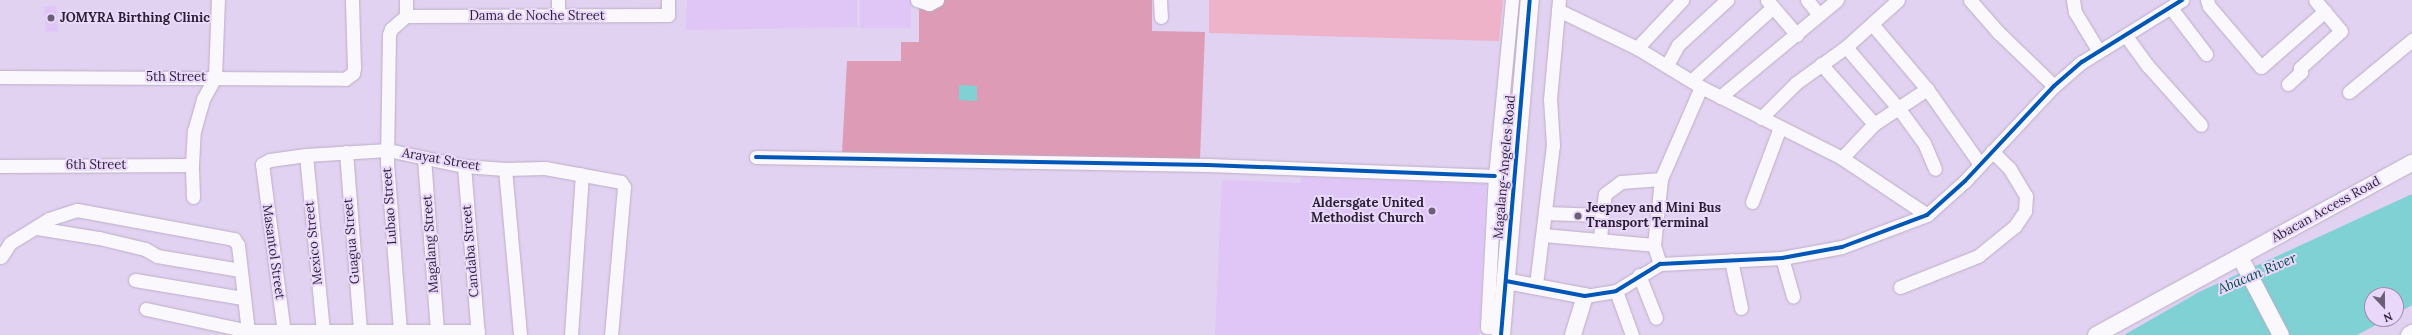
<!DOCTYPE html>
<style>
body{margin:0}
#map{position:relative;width:2412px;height:335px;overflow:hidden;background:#e2d2f1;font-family:Lora,serif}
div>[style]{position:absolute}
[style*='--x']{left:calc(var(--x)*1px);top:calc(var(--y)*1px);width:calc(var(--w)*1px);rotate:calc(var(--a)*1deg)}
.built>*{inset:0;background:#e0c6f7}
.green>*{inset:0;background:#eeb2c9}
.forest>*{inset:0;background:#de9bb5}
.water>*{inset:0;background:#7fd1d4}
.roads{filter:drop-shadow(0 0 1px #bbaec7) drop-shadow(0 0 1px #bbaec7)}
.minor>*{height:13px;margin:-6.5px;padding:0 6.5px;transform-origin:6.5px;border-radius:6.5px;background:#fbf8fd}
.tertiary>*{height:16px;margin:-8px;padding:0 8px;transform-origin:8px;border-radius:8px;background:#fbf8fd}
.secondary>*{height:18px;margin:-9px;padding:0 9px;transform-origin:9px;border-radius:9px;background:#fbf8fd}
.cycleway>*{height:4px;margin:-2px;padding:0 2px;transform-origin:2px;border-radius:2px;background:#0057b8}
.dots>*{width:11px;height:11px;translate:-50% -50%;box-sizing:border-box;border:2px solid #ead8fb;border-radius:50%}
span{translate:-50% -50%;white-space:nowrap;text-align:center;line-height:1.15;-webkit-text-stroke:4px #ead8fb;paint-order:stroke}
.street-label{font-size:13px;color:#2b1f35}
.poi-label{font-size:13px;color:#2b1f35;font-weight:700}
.left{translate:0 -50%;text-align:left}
.right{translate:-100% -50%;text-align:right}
.water-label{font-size:14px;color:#004f4b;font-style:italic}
.north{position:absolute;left:2364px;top:287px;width:40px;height:40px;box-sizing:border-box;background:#ead8fb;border:1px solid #9e8eac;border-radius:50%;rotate:158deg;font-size:11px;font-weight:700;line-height:16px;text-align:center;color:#2b1f35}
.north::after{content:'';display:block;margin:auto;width:14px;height:18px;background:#6b5e77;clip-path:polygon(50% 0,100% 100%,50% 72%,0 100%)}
</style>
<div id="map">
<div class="built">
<div style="clip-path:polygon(687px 0,857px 0,857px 27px,686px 30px)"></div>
<div style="clip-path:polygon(860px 0,911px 0,911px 28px,860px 28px)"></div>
<div style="clip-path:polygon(44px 6px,56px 6px,58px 31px,46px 32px)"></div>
<div style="clip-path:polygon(1301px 177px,1486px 184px,1479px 335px,1215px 335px,1222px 180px,1300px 183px)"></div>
</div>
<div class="green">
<div style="clip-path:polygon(1209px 0,1503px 0,1499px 41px,1209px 33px)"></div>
</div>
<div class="forest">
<div style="clip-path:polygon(919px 0,1152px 0,1152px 31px,1205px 32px,1200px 159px,842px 153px,847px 61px,901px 61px,901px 42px,919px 42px)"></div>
</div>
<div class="water">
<div style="clip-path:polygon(959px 85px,977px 86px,977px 101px,959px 100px)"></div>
<div style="clip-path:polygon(2412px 194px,2412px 305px,2396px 314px,2396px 295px,2372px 295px,2372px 319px,2387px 319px,2357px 335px,2124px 335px,2199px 292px)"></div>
</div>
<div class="roads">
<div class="minor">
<div style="--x:406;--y:0;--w:16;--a:90"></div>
<div style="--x:917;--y:0;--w:13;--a:18"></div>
<div style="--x:929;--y:4;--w:9;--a:-27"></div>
<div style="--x:1160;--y:0;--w:17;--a:87"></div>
<div style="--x:1767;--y:0;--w:46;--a:49.4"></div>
<div style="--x:1807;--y:0;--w:19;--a:51"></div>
<div style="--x:1970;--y:0;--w:43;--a:48.8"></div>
<div style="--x:1998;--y:32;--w:78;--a:44"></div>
<div style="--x:2073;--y:0;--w:12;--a:81"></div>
<div style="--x:2075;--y:12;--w:44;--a:58.8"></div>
<div style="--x:2207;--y:0;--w:6;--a:72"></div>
<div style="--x:2209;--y:6;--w:80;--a:49.6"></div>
<div style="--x:2261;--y:67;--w:85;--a:-41.2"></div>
<div style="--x:2171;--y:8;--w:58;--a:52.7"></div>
<div style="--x:1558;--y:10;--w:88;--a:25.7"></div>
<div style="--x:1637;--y:48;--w:75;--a:31.4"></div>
<div style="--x:1701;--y:87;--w:158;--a:26.7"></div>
<div style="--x:1842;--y:158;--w:102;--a:33.8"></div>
<div style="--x:406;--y:16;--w:262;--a:-0.2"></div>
<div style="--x:668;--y:15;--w:15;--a:-90"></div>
<div style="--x:558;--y:16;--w:16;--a:-90"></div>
<div style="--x:1872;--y:24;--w:85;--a:49.8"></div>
<div style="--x:1927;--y:89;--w:92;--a:54.8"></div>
<div style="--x:2126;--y:36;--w:37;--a:54"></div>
<div style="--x:2148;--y:66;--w:79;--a:48.1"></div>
<div style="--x:1846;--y:47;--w:82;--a:49.5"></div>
<div style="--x:1899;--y:109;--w:42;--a:53.7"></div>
<div style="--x:1924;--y:143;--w:28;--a:67"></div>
<div style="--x:1637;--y:48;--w:66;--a:-46.8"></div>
<div style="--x:1821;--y:64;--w:80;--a:48.5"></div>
<div style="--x:1667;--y:65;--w:23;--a:-61"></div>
<div style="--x:1678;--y:45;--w:67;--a:-42.6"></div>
<div style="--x:0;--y:77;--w:345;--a:0.3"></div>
<div style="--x:345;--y:79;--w:10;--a:-37"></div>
<div style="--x:353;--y:73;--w:5;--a:-79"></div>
<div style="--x:354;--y:68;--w:68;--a:-91.7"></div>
<div style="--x:1692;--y:80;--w:109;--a:-42"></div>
<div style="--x:2288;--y:84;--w:18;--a:-43"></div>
<div style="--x:2301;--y:72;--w:4;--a:-104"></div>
<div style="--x:2300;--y:68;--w:55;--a:-42.1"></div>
<div style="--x:2341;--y:31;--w:40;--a:-130"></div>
<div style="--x:2349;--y:92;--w:82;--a:-39.5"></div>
<div style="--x:1720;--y:97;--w:152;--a:-39.7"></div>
<div style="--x:1761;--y:118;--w:49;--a:-45"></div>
<div style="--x:1796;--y:83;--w:62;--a:-35.8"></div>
<div style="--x:1846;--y:47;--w:70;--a:-42.1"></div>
<div style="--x:346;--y:152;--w:180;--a:85.5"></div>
<div style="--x:306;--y:155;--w:177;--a:84.5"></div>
<div style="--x:756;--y:157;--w:452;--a:1"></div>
<div style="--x:1208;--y:165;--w:287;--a:2.2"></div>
<div style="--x:424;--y:158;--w:172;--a:85.7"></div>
<div style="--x:1842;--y:158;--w:47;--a:-46.7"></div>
<div style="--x:1874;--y:124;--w:64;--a:-33.4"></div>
<div style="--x:0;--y:166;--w:192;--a:-0.3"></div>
<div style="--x:464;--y:166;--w:170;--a:85.3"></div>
<div style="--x:505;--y:169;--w:167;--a:84.8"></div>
<div style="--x:193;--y:197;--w:32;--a:-92"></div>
<div style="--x:192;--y:165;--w:34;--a:-87"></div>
<div style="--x:194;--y:131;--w:33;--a:-74"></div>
<div style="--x:203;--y:99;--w:25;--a:-61"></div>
<div style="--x:215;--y:77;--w:77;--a:-87.8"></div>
<div style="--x:1752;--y:202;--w:80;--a:-69.5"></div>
<div style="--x:1545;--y:213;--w:57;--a:2"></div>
<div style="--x:1602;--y:215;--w:21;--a:-82"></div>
<div style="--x:1605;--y:194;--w:20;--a:-37"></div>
<div style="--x:1621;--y:182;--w:40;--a:-4.3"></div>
<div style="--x:1661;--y:179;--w:100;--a:-66.5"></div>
<div style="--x:37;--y:228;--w:63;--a:9.2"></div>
<div style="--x:99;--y:238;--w:47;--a:13.4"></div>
<div style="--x:145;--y:249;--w:14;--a:30"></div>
<div style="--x:157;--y:256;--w:84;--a:9.6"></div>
<div style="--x:1543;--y:235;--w:111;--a:5.1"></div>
<div style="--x:1600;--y:239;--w:24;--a:-85"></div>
<div style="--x:1;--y:257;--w:17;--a:-57"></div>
<div style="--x:10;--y:243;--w:46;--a:-31.6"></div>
<div style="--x:49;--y:219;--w:29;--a:-18"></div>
<div style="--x:77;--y:210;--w:160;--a:10.5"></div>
<div style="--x:234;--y:239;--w:7;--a:56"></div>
<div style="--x:238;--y:245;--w:87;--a:83.4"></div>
<div style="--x:1782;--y:258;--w:40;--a:74"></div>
<div style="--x:1731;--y:260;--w:49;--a:78.2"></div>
<div style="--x:1660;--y:264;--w:20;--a:-108"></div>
<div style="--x:1654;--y:245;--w:66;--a:-83.9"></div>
<div style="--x:1639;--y:275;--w:46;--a:68.4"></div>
<div style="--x:135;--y:280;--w:109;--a:9.5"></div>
<div style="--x:1536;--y:285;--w:141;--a:-83.1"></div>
<div style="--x:1553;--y:145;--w:46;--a:-93.7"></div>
<div style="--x:1550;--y:99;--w:99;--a:-84.8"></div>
<div style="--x:1900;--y:287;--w:84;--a:-21.7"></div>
<div style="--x:1978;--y:256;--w:48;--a:-39"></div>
<div style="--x:2015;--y:226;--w:18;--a:-56"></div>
<div style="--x:2025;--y:211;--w:15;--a:-86"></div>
<div style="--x:2026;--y:196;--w:33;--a:-121"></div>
<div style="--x:2009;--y:168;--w:24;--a:-135"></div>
<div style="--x:1616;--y:291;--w:47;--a:70"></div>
<div style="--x:1585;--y:296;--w:31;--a:-9"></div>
<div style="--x:1616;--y:291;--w:52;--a:-31.5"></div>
<div style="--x:1660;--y:264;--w:122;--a:-2.8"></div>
<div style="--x:1782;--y:258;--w:61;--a:-10.4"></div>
<div style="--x:1842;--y:247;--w:91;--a:-20.6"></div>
<div style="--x:1927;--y:215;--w:51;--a:-41.8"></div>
<div style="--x:1965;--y:181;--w:130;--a:-46.9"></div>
<div style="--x:2054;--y:86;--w:37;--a:-41"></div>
<div style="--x:2082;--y:62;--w:118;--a:-31.8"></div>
<div style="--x:146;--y:309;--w:104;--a:12.2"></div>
<div style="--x:248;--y:331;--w:230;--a:0"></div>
<div style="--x:1502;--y:328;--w:15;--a:-176"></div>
<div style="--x:1487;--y:327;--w:151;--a:-87"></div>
<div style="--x:1495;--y:176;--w:177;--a:-84.5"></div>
<div style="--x:400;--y:331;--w:170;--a:-94.4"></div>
<div style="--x:387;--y:161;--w:126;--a:-89.1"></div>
<div style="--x:389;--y:35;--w:6;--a:-72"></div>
<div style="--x:391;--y:29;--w:20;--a:-41"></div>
<div style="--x:284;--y:333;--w:170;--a:-97.4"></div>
<div style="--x:262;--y:164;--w:9;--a:-27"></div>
<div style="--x:270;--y:160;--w:36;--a:-8"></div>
<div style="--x:306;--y:155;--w:82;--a:-3.5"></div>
<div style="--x:388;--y:150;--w:78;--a:11.9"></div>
<div style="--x:464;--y:166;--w:41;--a:4.2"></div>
<div style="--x:505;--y:169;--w:40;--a:-1.4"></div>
<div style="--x:545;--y:168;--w:77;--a:10.4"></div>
<div style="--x:621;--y:182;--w:6;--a:59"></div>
<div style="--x:624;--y:187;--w:149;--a:95"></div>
<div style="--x:571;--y:335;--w:161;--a:-86.1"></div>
</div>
<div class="tertiary">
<div style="--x:2240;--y:257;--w:88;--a:62.3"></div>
<div style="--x:1506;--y:281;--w:80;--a:10.8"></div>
<div style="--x:1585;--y:296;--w:41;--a:107.1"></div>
<div style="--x:2096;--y:335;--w:360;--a:-28.6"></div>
<div style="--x:2409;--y:335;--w:4;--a:-34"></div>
</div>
<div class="secondary">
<div style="--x:1501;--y:335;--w:336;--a:-85.1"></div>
</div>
</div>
<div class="cycleway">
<div style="--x:756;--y:157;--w:452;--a:1"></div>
<div style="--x:1208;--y:165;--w:287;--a:2.2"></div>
<div style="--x:1506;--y:281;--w:80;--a:10.8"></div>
<div style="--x:1585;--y:296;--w:31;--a:-9"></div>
<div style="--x:1616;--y:291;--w:52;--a:-31.5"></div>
<div style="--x:1660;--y:264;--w:122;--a:-2.8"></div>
<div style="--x:1782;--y:258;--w:61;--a:-10.4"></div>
<div style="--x:1842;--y:247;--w:91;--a:-20.6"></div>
<div style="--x:1927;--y:215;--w:51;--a:-41.8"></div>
<div style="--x:1965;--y:181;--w:130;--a:-46.9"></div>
<div style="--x:2054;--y:86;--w:37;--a:-41"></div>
<div style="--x:2082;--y:62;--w:118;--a:-31.8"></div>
<div style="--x:1501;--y:335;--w:336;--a:-85.1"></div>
</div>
<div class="dots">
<div style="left:51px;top:18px;background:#6b5e77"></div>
<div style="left:1432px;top:211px;background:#6b5e77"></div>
<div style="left:1578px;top:216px;background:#6b5e77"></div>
</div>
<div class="street-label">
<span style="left:537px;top:16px">Dama de Noche Street</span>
<span style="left:176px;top:77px">5th Street</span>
<span style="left:441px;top:160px;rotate:10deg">Arayat Street</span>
<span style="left:96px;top:165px">6th Street</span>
<span style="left:1505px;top:167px;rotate:-85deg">Magalang-Angeles Road</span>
<span style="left:390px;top:206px;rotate:-94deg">Lubao Street</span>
<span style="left:2326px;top:210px;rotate:-29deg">Abacan Access Road</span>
<span style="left:352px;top:241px;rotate:-95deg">Guagua Street</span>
<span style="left:314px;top:243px;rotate:-96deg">Mexico Street</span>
<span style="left:431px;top:244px;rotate:-94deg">Magalang Street</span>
<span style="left:471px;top:251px;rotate:-95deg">Candaba Street</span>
<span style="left:273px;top:252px;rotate:82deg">Masantol Street</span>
</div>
<div class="poi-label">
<span class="left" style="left:60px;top:18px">JOMYRA Birthing Clinic</span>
<span class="right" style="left:1424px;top:211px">Aldersgate United<br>Methodist Church</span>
<span class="left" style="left:1586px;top:216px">Jeepney and Mini Bus<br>Transport Terminal</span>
</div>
<div class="water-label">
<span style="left:2257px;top:273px;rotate:-23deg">Abacan River</span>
</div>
<div class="north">N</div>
</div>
